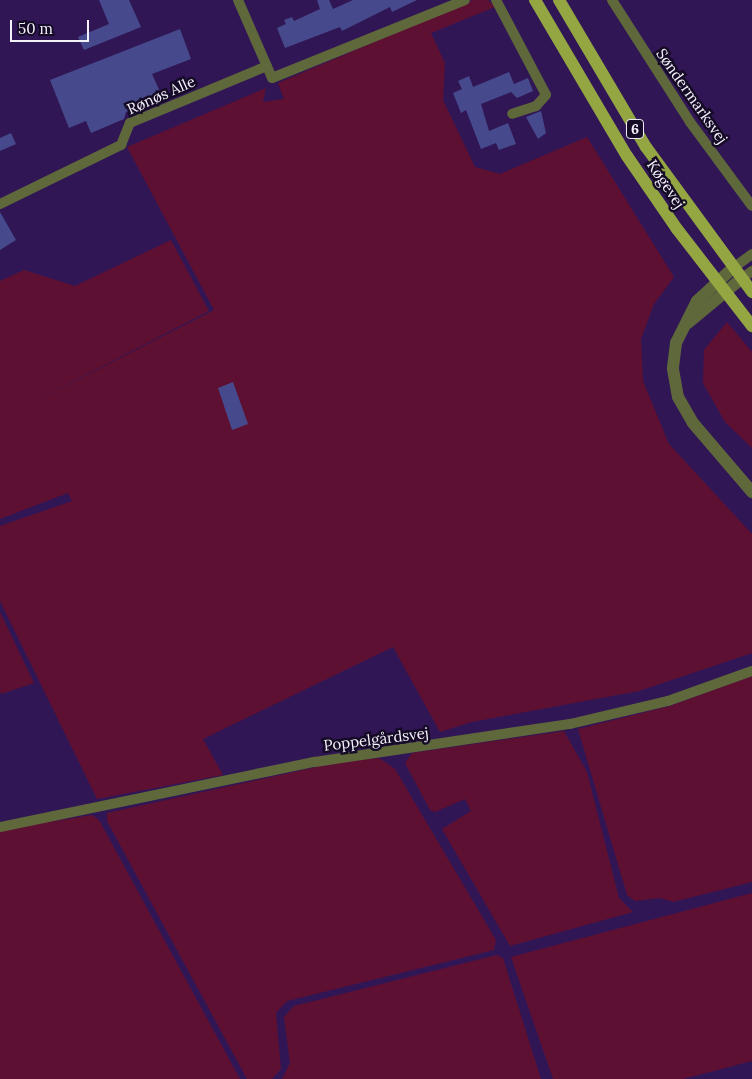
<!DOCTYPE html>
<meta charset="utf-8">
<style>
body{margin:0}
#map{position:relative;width:752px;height:1079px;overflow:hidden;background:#311655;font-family:Lora,serif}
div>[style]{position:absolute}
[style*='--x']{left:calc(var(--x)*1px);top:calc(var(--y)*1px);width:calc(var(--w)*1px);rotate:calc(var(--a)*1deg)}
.green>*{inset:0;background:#5e1033}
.building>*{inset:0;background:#464a8c}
.minor>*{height:10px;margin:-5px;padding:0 5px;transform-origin:5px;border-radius:5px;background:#5e683b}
.tertiary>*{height:12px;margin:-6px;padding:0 6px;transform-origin:6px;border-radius:6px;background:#5e683b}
.primary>*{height:12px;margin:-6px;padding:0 6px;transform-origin:6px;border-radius:6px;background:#94a642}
span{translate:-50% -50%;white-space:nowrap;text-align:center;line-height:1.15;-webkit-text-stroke:5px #150b26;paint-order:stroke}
.shield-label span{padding:1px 4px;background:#150b26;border:1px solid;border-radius:4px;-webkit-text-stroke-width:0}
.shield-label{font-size:14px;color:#f3f1f9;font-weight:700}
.street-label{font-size:15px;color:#f3f1f9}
.scale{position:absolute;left:10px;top:20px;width:79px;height:22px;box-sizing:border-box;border:2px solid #f3f1f9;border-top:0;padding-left:6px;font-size:15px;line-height:18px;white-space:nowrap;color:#f3f1f9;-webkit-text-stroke:4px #150b26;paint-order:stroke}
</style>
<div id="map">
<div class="green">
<div style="clip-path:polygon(473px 0,488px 0,495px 7px,431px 33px,445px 63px,443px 100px,475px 167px,500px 174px,587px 137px,674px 277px,654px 304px,641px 339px,643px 381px,669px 444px,752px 534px,752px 653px,639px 691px,472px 722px,440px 732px,393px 647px,203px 739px,223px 775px,97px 799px,0 601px,0 526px,72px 501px,68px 493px,0 519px,0 281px,24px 270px,75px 286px,171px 240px,209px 311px,22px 408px,214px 310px,127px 147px,266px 88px,263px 102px,284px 99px,278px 83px)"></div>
<div style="clip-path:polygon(727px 322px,752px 352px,752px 448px,725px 422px,703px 383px,704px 350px)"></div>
<div style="clip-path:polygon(0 612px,34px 683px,1px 694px,0 691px)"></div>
<div style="clip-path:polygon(752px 676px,752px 882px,673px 902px,660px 898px,635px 901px,627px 895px,578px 729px,670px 706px)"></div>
<div style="clip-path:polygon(564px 731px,587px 772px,619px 898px,633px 912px,510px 946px,442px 829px,471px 811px,465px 799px,435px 812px,430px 810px,405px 763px,412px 753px)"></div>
<div style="clip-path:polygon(379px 758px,395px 769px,496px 940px,494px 950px,287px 1001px,276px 1013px,281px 1069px,272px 1079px,247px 1079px,107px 821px,107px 813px,339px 762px)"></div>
<div style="clip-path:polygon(92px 815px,99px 820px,240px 1079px,0 1079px,0 830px)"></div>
<div style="clip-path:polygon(752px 893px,752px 1061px,683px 1079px,553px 1079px,511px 957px)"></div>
<div style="clip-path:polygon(497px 955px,503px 958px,541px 1079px,282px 1079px,290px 1063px,284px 1017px,294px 1006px)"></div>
</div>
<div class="building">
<div style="clip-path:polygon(99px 0,129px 0,141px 27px,84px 50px,78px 37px,109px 24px)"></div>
<div style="clip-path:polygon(317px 0,329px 0,333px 9px,353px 0,417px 0,392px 12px,390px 7px,342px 31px,340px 27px,285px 48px,277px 28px,286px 24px,284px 20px,292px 17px,294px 21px,320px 9px)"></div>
<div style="clip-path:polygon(180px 29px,191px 59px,152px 74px,160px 92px,147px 97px,149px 103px,126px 112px,124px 119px,91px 133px,86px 121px,69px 128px,50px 80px)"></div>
<div style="clip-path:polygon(509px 72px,514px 84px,528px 78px,533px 91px,517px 98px,511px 92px,481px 104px,489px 131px,508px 123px,516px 144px,499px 150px,496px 143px,481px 149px,466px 110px,461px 113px,453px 93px,462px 89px,458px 81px,469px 76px,473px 87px)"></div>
<div style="clip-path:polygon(541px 111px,546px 133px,538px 139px,526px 117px)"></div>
<div style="clip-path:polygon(11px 133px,16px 144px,0 151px,0 138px)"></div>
<div style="clip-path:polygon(0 212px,16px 240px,0 250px)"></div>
<div style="clip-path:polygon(233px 382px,248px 424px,232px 430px,218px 388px)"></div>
</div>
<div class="minor">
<div style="--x:238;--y:0;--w:85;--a:66.4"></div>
<div style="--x:272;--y:78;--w:208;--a:-22"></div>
<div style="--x:496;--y:0;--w:107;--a:62.2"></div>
<div style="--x:546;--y:95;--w:15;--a:132"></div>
<div style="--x:536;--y:106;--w:25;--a:162"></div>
<div style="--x:612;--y:0;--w:145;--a:57.4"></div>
<div style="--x:690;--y:122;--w:104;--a:53.6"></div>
<div style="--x:0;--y:204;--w:135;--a:-26"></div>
<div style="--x:121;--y:145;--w:24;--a:-68"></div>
<div style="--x:130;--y:123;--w:148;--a:-22.6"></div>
<div style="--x:733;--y:268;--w:24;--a:-36"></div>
<div style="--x:741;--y:279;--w:14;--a:-36"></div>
<div style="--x:0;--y:827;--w:322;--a:-11.7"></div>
<div style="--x:315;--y:762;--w:258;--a:-8.5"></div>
<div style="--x:570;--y:724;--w:101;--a:-13.2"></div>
<div style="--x:668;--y:701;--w:89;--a:-19.7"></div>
</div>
<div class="tertiary">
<div style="--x:733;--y:268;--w:49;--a:137.5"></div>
<div style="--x:697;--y:301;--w:47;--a:116.6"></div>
<div style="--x:676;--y:343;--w:26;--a:97"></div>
<div style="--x:673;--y:369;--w:28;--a:80"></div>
<div style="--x:678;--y:397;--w:30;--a:60"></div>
<div style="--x:693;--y:423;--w:91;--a:49.5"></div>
<div style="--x:688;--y:323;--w:69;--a:-39.7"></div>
</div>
<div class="primary">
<div style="--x:535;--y:0;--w:181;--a:59.5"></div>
<div style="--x:627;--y:156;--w:88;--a:55.6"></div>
<div style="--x:677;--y:229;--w:123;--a:52.3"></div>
<div style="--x:559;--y:0;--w:171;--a:59.4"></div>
<div style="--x:646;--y:147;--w:180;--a:53.8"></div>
</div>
<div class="shield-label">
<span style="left:635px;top:129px">6</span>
</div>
<div class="street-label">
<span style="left:161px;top:95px;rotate:-24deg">Rønøs Alle</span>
<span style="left:692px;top:96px;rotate:55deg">Søndermarksvej</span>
<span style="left:666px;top:184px;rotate:56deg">Køgevej</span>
<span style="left:376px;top:739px;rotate:-7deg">Poppelgårdsvej</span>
</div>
<div class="scale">50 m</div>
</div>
